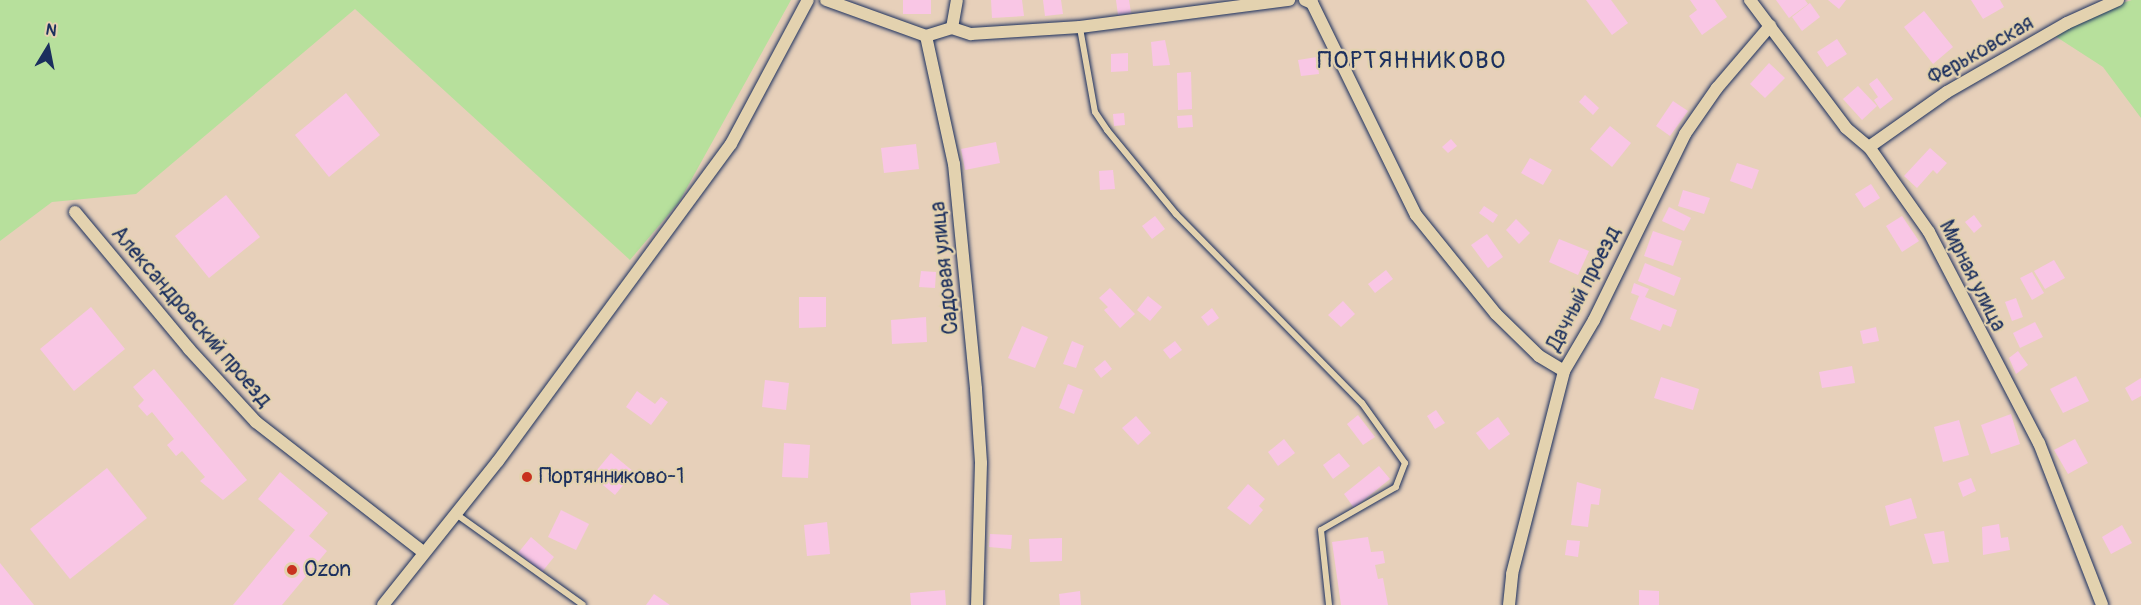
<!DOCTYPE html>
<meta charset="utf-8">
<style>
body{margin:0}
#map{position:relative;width:2141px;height:605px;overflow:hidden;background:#e7d0ba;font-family:Pangolin,sans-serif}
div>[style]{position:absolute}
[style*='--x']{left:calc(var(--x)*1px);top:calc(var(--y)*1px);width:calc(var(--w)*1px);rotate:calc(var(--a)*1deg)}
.green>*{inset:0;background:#b7e09c}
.building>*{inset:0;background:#f9c6e5}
.roads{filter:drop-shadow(0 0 2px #1b2f5e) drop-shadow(0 0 2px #1b2f5e)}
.lane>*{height:6px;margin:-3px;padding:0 3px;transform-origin:3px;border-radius:3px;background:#e3d2af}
.street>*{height:12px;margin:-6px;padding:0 6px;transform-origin:6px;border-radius:6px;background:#e3d2af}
.dots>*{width:16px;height:16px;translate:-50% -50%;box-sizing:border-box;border:3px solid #e3d2af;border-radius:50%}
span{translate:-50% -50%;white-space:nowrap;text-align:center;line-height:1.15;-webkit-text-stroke:4.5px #e3d2af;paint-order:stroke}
.street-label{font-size:21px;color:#1b2f5e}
.poi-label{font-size:21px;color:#1b2f5e}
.left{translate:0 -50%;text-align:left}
.quarter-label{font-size:24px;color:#1b2f5e;letter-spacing:1.5px}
.north{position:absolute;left:18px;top:18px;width:60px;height:60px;-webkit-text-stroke:4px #e3d2af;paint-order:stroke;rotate:10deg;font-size:16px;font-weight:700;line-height:24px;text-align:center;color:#1b2f5e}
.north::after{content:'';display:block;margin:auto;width:21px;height:27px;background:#1b2f5e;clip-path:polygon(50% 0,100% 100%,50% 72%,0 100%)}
</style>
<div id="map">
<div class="green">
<div style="clip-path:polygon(0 0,791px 0,679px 202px,630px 260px,355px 9px,136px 194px,52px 202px,0 241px)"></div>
<div style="clip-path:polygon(2132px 0,2141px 0,2141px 118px,2103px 67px,2055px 36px,2109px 7px)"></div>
</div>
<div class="building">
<div style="clip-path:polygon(903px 0,931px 0,931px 14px,903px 14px)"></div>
<div style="clip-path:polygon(991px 0,1022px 0,1024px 16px,992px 18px)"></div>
<div style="clip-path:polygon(1043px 0,1061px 0,1063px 14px,1045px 16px)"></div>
<div style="clip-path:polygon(1116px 0,1129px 0,1131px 13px,1118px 15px)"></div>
<div style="clip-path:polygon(1586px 0,1611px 0,1628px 23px,1612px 35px)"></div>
<div style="clip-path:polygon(1690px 0,1715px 0,1727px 17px,1702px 35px,1689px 16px,1697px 10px)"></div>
<div style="clip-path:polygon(1776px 0,1805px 0,1808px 4px,1789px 18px)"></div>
<div style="clip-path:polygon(1828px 0,1846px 0,1839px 9px)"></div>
<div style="clip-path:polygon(1971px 0,2000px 0,2004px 7px,1983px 19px)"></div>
<div style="clip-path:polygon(1810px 3px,1820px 17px,1802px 31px,1792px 17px)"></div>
<div style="clip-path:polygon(1924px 11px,1953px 47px,1933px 64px,1904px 27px)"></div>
<div style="clip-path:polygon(1837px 39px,1847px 54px,1827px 67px,1817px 52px)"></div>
<div style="clip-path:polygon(1165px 40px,1170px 65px,1153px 66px,1151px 42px)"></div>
<div style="clip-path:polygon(1128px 53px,1128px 71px,1111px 72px,1111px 54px)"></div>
<div style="clip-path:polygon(1317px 57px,1319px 74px,1301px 76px,1298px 60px)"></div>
<div style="clip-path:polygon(1769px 63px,1785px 78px,1765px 98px,1750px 84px)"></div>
<div style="clip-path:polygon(1191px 72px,1192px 109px,1178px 110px,1177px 73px)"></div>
<div style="clip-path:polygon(1877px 78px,1893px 99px,1880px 109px,1874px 100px,1878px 97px,1869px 84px)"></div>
<div style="clip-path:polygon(1858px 86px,1877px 106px,1862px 120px,1843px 99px)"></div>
<div style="clip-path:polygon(346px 93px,380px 135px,329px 177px,295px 135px)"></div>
<div style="clip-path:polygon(1585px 95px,1599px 108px,1593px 115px,1579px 102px)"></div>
<div style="clip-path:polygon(1673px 101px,1688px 111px,1670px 136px,1656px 126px)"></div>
<div style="clip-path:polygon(1124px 113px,1125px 125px,1114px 126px,1113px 114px)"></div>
<div style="clip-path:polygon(1192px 115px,1193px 127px,1178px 128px,1177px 116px)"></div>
<div style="clip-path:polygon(1610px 126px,1631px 143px,1612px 167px,1590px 149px)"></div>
<div style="clip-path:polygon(1451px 139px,1457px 146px,1448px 153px,1442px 147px)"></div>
<div style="clip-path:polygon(996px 142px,1000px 163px,965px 170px,961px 149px)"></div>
<div style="clip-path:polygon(916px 144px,919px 169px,884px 173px,881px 148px)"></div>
<div style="clip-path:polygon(1930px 148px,1947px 163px,1937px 174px,1933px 170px,1917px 188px,1904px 176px)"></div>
<div style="clip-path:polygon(1530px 158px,1552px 170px,1543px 185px,1521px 173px)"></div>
<div style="clip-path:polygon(1737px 163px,1759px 170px,1752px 189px,1730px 181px)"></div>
<div style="clip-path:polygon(1113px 170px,1115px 189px,1100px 190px,1099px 171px)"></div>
<div style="clip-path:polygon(1871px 184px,1880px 198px,1864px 208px,1855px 194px)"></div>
<div style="clip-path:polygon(1683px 190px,1710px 198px,1704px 214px,1678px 206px)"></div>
<div style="clip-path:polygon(226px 195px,260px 237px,209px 278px,175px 236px)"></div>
<div style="clip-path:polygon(1484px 206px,1498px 215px,1493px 223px,1479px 213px)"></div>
<div style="clip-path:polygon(1669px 207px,1691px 218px,1684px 231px,1662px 221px)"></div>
<div style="clip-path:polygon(1974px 215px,1982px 226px,1974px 233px,1965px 222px)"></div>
<div style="clip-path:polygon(1155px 216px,1165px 229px,1152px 239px,1142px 226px)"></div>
<div style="clip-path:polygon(1902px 216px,1919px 241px,1902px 252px,1886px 226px)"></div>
<div style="clip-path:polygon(1516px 219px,1530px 233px,1519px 244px,1506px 230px)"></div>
<div style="clip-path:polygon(1653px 231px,1682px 241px,1673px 266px,1644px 256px)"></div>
<div style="clip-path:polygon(1487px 234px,1503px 257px,1488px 268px,1471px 245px)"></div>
<div style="clip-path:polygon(1559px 239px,1589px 251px,1578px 275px,1549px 262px)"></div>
<div style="clip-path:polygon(2054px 260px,2065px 278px,2045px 289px,2034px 271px)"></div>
<div style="clip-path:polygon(1645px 263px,1681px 278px,1674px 296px,1638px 281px)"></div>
<div style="clip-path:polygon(1386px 270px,1393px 279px,1375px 293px,1368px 284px)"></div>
<div style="clip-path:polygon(921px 271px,936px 272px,935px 288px,919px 287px)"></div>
<div style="clip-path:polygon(2032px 272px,2044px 293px,2032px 300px,2020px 278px)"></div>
<div style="clip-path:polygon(1634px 283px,1649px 289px,1645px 297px,1677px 310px,1671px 327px,1663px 324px,1660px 331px,1630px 319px,1639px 296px,1631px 293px)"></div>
<div style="clip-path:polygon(1110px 288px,1135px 314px,1120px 328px,1104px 310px,1108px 307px,1099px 298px)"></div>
<div style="clip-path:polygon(1148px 296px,1162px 307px,1150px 321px,1137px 310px)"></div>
<div style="clip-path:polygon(799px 297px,826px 297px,826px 327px,799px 328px)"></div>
<div style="clip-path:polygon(2016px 298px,2023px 317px,2012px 321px,2005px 302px)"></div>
<div style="clip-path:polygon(1343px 301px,1355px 314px,1341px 327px,1328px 315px)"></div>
<div style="clip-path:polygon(91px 307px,125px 349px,74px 391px,40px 349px)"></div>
<div style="clip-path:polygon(1212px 308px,1219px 318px,1208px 326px,1201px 317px)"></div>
<div style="clip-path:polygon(926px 317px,927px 342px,892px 344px,891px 320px)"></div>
<div style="clip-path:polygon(2035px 322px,2043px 337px,2020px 348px,2013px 333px)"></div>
<div style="clip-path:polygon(1022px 326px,1048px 337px,1035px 368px,1008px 358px)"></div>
<div style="clip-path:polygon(1876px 327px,1879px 341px,1863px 344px,1860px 331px)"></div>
<div style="clip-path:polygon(1072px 341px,1084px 346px,1076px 368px,1063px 364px)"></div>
<div style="clip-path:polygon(1175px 341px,1182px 350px,1170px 359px,1163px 350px)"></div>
<div style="clip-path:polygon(2018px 351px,2028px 365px,2016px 374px,2009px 358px)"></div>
<div style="clip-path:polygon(1105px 360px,1112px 369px,1101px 378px,1094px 369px)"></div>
<div style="clip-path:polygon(1852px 366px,1855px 383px,1822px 388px,1819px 372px)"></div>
<div style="clip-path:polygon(154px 369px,247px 480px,223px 500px,200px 481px,205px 477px,182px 451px,176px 456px,167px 445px,174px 439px,152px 412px,147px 416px,138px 406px,144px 400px,133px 387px)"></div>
<div style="clip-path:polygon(2076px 376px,2089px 401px,2063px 413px,2050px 389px)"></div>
<div style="clip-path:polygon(1661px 377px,1699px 389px,1693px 410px,1654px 398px)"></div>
<div style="clip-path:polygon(2141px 378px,2141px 396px,2132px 401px,2125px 388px)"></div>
<div style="clip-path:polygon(765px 380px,789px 383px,786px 410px,762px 407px)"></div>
<div style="clip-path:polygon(1068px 384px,1083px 390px,1074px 414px,1059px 408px)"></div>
<div style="clip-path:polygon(637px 391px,655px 404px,661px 397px,668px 402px,651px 425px,626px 407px)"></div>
<div style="clip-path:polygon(1436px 410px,1445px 423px,1435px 429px,1427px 416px)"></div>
<div style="clip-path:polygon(2011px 414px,2020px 444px,1991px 454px,1981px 425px)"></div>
<div style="clip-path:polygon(1358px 415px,1375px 437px,1363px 445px,1347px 424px)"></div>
<div style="clip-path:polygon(1136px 416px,1151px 433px,1138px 445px,1122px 428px)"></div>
<div style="clip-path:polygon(1498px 417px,1510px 434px,1489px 450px,1476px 433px)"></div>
<div style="clip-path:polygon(1959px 420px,1969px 455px,1943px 462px,1934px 427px)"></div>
<div style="clip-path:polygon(1284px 439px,1295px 453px,1278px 466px,1268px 452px)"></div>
<div style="clip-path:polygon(2075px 439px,2088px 463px,2068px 474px,2054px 450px)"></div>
<div style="clip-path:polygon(784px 443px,810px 445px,808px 478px,782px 477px)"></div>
<div style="clip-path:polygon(611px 453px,634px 472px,615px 495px,592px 476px)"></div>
<div style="clip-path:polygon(1339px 453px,1350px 466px,1333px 479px,1323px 465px)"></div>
<div style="clip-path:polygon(1379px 466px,1390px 479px,1354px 508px,1344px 494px)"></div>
<div style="clip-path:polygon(107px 468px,147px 518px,70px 579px,30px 529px)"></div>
<div style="clip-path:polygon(280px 472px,328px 513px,309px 536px,327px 551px,282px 605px,233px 605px,295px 530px,258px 499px)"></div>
<div style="clip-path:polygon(1971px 478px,1976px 491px,1963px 497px,1958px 483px)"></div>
<div style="clip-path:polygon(1577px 482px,1601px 489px,1599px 505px,1591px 504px,1588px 527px,1571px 525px)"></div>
<div style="clip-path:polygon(1248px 484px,1265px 499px,1259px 506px,1263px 510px,1250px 525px,1227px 508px)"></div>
<div style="clip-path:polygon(1911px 498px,1917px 518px,1890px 526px,1885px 506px)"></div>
<div style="clip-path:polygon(561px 510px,589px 524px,576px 550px,548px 537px)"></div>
<div style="clip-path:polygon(827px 522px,830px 554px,807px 556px,804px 525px)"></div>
<div style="clip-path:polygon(1999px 524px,2001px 538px,2008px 537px,2010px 550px,1983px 555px,1982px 527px)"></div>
<div style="clip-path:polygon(2122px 525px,2132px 543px,2111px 554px,2102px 537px)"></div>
<div style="clip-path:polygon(1944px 531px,1949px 562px,1933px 564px,1924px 534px)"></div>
<div style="clip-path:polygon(990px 534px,1012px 535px,1011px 549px,989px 547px)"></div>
<div style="clip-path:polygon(531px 537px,554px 557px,542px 572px,518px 553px)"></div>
<div style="clip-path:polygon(1368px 537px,1371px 552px,1383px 551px,1385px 563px,1375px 565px,1378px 579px,1383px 578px,1388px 605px,1341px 605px,1332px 542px)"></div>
<div style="clip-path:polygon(1062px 538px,1062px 561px,1030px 562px,1029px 539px)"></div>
<div style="clip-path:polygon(1567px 540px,1580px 541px,1578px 557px,1565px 555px)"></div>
<div style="clip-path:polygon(0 563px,34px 605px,0 605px)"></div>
<div style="clip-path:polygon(945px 590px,946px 605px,911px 605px,910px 593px)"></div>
<div style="clip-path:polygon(1639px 590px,1659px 591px,1659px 605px,1639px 605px)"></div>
<div style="clip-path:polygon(1080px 591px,1081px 605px,1060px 605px,1059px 594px)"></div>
<div style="clip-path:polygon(654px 594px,670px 605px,646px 605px)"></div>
</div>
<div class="roads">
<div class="lane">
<div style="--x:1080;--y:28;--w:85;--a:79.9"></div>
<div style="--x:1095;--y:112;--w:22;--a:56"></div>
<div style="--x:1107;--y:130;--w:109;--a:50.6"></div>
<div style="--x:1176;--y:214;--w:265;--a:45.5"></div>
<div style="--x:1362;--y:403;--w:74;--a:54.4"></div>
<div style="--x:1405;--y:463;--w:26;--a:111"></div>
<div style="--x:1396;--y:487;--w:86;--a:150.2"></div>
<div style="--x:1321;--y:530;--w:75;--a:83.9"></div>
<div style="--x:456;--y:514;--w:156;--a:35.6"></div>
</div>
<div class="street">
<div style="--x:826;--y:0;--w:106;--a:19.8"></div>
<div style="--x:926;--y:36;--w:131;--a:77.7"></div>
<div style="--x:954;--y:164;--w:226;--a:84.4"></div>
<div style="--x:976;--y:389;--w:74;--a:86.1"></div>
<div style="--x:981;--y:463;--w:142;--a:91.6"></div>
<div style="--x:1305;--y:0;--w:8;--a:23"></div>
<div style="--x:1312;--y:3;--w:236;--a:63.9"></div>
<div style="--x:1416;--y:215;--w:127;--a:51.1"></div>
<div style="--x:1496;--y:314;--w:60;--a:44.3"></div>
<div style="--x:1539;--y:356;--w:29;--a:31"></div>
<div style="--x:1750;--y:0;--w:160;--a:53.1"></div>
<div style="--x:1846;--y:128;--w:30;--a:40"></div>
<div style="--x:1869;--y:147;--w:104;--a:54.8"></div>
<div style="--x:1929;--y:232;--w:238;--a:62.5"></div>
<div style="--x:2039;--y:443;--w:174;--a:68.7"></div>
<div style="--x:952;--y:28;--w:28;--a:-80"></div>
<div style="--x:926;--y:36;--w:27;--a:-17"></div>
<div style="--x:952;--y:28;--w:20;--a:18"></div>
<div style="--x:971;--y:34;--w:109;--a:-3.7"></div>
<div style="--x:1080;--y:27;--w:211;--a:-7.4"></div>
<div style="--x:1869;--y:147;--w:95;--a:-35.2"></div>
<div style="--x:1947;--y:92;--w:138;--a:-29.9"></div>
<div style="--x:2067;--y:23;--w:56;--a:-24.3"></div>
<div style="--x:75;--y:212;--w:178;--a:50.2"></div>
<div style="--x:189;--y:349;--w:99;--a:47.5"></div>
<div style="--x:256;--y:422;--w:213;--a:37.9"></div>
<div style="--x:383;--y:605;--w:184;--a:-51.4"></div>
<div style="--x:498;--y:461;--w:393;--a:-53.7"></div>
<div style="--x:731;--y:144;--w:163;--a:-61.9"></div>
<div style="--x:1509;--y:605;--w:31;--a:-84"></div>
<div style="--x:1512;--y:574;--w:210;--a:-75.6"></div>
<div style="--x:1564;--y:371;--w:59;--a:-59.5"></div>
<div style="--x:1594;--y:320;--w:207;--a:-63.9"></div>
<div style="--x:1685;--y:134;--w:56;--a:-55.2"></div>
<div style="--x:1717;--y:88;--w:82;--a:-49.5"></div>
</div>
</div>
<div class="dots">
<div style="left:527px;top:477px;background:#c8321e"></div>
<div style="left:292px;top:570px;background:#c8321e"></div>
</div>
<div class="street-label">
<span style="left:1981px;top:51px;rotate:-30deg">Ферьковская</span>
<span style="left:945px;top:268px;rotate:-96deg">Садовая улица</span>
<span style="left:1972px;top:276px;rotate:63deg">Мирная улица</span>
<span style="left:1584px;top:289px;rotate:-63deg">Дачный проезд</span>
<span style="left:191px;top:317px;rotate:49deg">Александровский проезд</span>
</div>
<div class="poi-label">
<span class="left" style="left:539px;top:477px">Портянниково-1</span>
<span class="left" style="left:304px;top:570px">Ozon</span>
</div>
<div class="quarter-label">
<span style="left:1412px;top:61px">ПОРТЯННИКОВО</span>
</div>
<div class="north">N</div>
</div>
